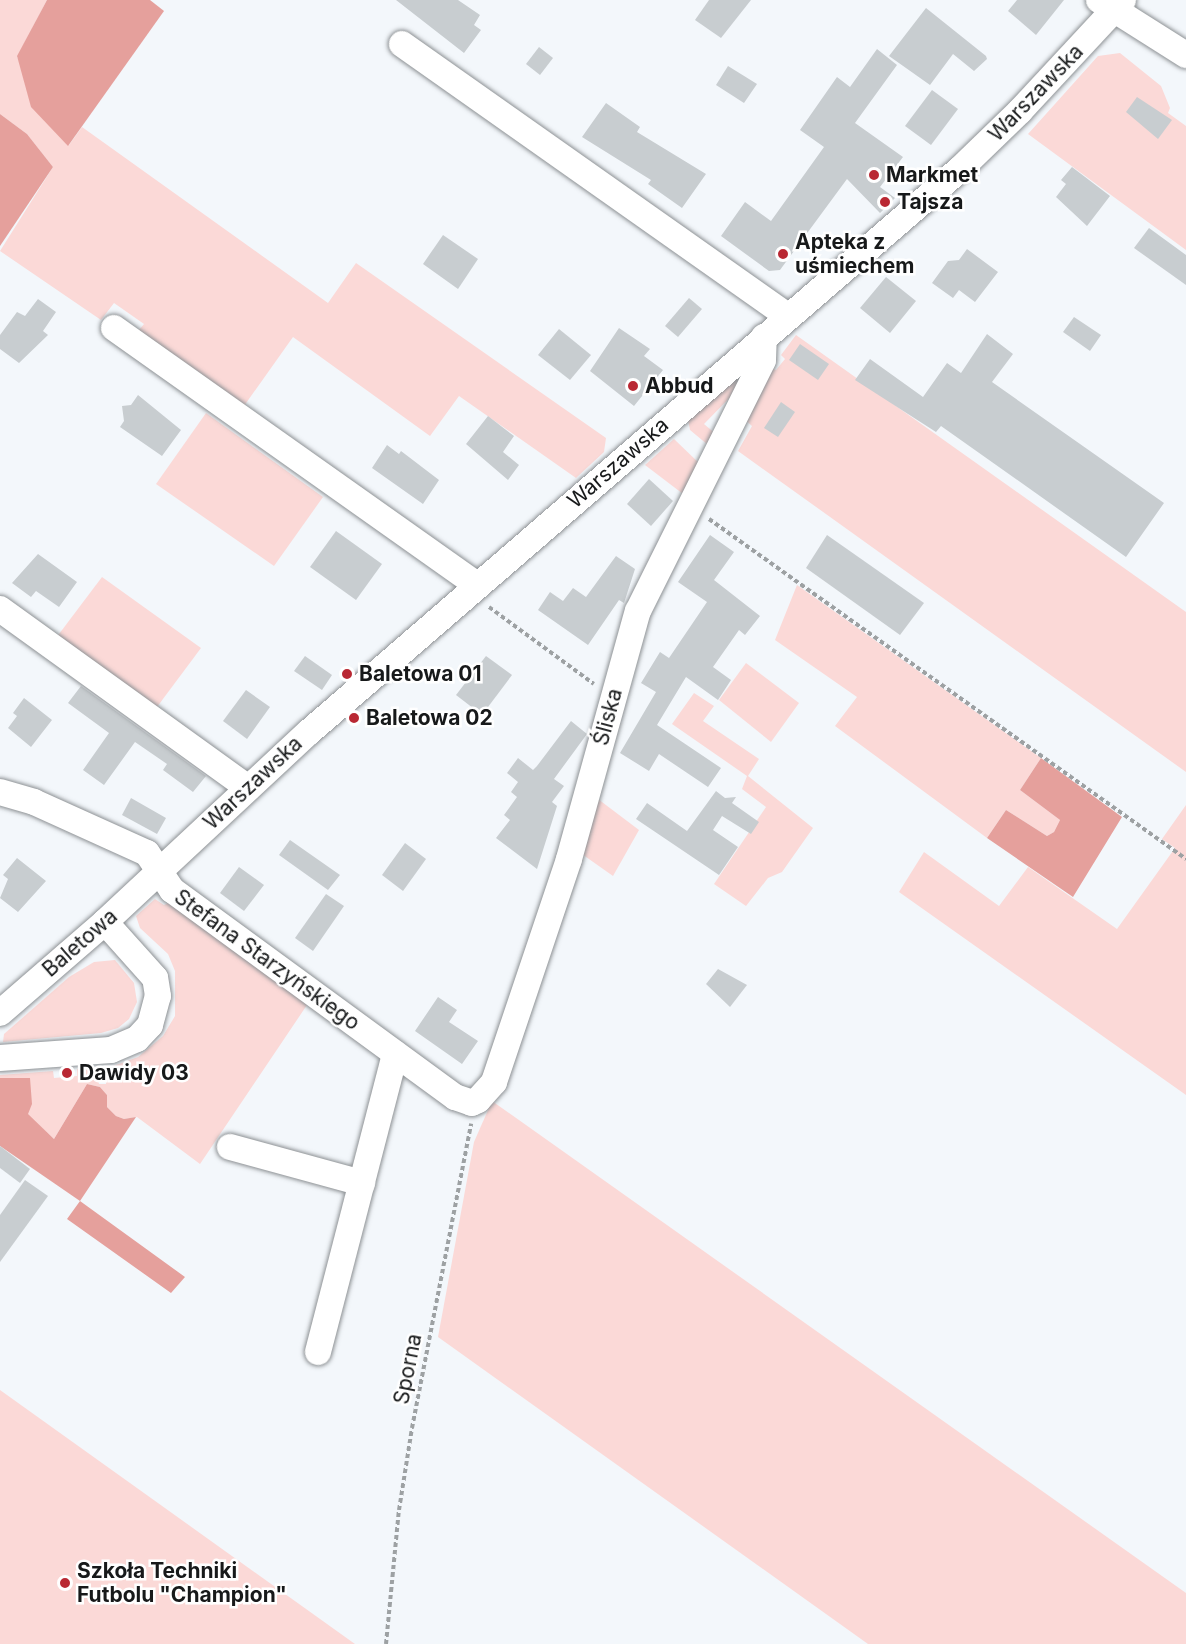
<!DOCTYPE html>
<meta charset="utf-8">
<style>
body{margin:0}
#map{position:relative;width:1186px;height:1644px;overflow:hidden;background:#f3f7fb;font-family:Inter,sans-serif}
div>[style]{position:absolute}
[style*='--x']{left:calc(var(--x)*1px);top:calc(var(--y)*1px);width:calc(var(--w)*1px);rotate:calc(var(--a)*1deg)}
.green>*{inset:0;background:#fbd9d7}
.forest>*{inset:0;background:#e5a09c}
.building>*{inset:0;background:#c8cdd0}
.path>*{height:4px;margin-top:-2px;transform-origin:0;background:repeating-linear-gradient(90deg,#9da1a3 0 4.5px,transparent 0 7.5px)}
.roads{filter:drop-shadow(0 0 2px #8d9194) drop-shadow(0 0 2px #8d9194)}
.minor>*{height:26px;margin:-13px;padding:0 13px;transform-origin:13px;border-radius:13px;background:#fff}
.dots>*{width:16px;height:16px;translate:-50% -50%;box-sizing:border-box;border:3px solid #fff;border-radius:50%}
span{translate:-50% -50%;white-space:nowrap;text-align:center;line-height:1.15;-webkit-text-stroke:5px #fff;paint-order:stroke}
.street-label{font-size:21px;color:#17191a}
.poi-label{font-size:21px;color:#17191a;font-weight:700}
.left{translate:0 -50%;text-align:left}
</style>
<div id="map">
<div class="green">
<div style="clip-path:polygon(0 0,47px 0,17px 57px,69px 145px,82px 127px,328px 303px,356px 263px,606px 438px,604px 452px,576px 478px,459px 396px,430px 436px,293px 337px,244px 406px,139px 330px,144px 324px,114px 303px,101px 320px,0 251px,53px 167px,27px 134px,0 114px)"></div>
<div style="clip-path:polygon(1120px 53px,1161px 86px,1170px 108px,1168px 113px,1186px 126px,1186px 250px,1028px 134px,1098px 56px)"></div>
<div style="clip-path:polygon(796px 335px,1186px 612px,1186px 772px,738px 451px,752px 426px,742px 417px,770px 368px,776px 370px,785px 359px,781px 355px)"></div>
<div style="clip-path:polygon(746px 369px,745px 382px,704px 424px,717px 435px,708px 445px,690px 430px,688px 420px)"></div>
<div style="clip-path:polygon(206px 413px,323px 497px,274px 566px,156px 484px)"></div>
<div style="clip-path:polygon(674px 439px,701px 465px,687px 497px,645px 465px)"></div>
<div style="clip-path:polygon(102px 577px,201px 648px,157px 707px,140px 700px,56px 638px)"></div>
<div style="clip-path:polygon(797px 585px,1041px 758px,1020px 790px,1060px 820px,1054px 832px,1047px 836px,1006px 810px,987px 838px,835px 726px,857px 697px,775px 640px)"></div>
<div style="clip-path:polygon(746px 663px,799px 703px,771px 742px,719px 700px)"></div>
<div style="clip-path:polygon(694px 693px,714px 706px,703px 721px,759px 759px,748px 776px,813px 828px,782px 872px,768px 878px,746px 906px,714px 884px,766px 807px,742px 789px,747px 776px,672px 724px)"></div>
<div style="clip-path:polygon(598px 799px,639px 830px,613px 876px,579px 852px)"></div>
<div style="clip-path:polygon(1186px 805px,1186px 1095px,899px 892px,924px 852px,999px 906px,1028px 867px,1117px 929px,1175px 848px,1162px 839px)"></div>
<div style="clip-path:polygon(155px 899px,164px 905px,170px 902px,309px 1002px,200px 1164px,137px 1117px,124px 1119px,116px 1116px,107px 1107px,107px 1095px,100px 1087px,87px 1084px,54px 1139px,27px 1114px,0 1078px,0 1075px,53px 1071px,54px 1078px,77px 1076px,77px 1069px,96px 1067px,99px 1084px,106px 1084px,105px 1069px,138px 1057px,163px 1036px,175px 1016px,175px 971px,168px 954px,140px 928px,136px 916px)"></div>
<div style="clip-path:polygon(115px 960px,134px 983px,137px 1002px,129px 1019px,118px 1028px,101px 1033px,3px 1042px,4px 1034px,69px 977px,94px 962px)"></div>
<div style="clip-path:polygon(492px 1101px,1186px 1593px,1186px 1644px,868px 1644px,438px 1337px,474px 1142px)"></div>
<div style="clip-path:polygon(0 1390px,355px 1644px,0 1644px)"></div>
</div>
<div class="forest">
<div style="clip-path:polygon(47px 0,150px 0,164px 11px,68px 146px,31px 107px,17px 56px)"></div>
<div style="clip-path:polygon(0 114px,27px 134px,53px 167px,0 246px)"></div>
<div style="clip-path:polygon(1041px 758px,1122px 817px,1073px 897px,987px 838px,1006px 810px,1047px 836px,1054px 832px,1060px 820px,1020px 790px)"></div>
<div style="clip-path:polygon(0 1078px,30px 1078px,32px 1104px,28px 1114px,54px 1139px,87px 1084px,100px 1087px,107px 1095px,107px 1107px,116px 1116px,124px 1119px,136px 1117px,80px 1201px,185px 1277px,171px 1293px,67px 1219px,80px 1201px,0 1146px)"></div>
</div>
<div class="building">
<div style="clip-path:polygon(396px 0,458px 0,480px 15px,474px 25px,481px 30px,464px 53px)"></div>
<div style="clip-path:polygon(709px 0,751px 0,721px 38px,695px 20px)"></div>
<div style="clip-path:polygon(1017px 0,1064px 0,1036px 35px,1008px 11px)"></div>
<div style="clip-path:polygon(926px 8px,986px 56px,987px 59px,974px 71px,953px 54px,930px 85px,889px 56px)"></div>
<div style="clip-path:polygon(539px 47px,553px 58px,540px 75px,526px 64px)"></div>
<div style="clip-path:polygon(877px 49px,897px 65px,855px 123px,903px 157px,880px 187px,895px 198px,880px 213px,847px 179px,780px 270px,769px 271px,721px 236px,745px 202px,771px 221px,824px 147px,800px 130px,837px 77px,850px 87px)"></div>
<div style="clip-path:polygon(728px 66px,757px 84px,744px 103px,716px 85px)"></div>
<div style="clip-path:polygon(932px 90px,958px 109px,931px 145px,905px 126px)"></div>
<div style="clip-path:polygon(1137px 97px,1172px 120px,1158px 139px,1126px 112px)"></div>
<div style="clip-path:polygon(606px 103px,640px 127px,637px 132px,706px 174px,682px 208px,648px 184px,651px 180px,582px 137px)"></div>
<div style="clip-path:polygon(1072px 167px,1110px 196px,1087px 226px,1056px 197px,1066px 184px,1061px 180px)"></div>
<div style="clip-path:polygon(1149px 228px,1186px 255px,1186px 285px,1134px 248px)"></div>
<div style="clip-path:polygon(443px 235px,478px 259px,458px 289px,423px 264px)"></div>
<div style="clip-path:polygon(967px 249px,998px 272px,975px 302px,959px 290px,953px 298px,932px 283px,948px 261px,959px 260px)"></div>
<div style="clip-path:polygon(886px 277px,916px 301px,890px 333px,860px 308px)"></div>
<div style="clip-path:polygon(689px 298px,702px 309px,678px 337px,665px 326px)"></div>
<div style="clip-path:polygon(38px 299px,56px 312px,43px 331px,48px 335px,19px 363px,0 349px,0 335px,17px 312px,25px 316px)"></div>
<div style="clip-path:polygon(1074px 317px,1101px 335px,1090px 351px,1063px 332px)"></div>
<div style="clip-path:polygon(619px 328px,650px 349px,644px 356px,663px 370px,634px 406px,590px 371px)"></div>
<div style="clip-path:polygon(559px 329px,591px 355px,570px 380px,538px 355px)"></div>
<div style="clip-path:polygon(987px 334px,1013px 354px,992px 382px,1164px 503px,1126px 557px,941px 426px,936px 432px,855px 380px,870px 359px,923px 397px,947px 363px,961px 373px)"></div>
<div style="clip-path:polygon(800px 344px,829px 364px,818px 380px,789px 360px)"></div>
<div style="clip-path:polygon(138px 395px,181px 430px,162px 456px,120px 427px,124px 421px,122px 406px,131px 405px)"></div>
<div style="clip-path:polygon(781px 402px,795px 412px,778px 437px,764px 428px)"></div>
<div style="clip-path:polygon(488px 416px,514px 436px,503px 452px,519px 465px,508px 480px,466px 444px)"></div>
<div style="clip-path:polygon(387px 445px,399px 454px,401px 451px,439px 480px,423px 504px,372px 468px)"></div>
<div style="clip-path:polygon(649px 479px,673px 501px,651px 526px,627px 504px)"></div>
<div style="clip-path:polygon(336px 531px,382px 564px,356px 600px,310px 567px)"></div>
<div style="clip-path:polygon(710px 535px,734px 552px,714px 580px,760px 616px,745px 635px,739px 630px,713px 667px,731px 680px,718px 700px,686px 677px,657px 725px,721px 768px,708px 787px,659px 754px,649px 771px,620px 753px,656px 692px,641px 683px,660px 652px,669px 658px,707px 602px,678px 582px)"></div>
<div style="clip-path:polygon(827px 535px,924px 603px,900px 635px,806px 568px)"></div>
<div style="clip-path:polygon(38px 554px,77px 582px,59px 607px,36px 591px,31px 597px,12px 583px)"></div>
<div style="clip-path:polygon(616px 556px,635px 569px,624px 603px,619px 600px,588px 645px,538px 610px,550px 592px,563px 601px,573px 588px,586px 597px)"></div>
<div style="clip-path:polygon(305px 656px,332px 675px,322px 690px,294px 671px)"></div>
<div style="clip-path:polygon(486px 656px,512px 675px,482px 715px,456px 695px)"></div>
<div style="clip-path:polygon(81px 686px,206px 776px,193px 792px,163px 770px,167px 764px,135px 742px,104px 785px,83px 770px,109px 733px,68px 703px)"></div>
<div style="clip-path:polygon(246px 690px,270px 707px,247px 739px,223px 721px)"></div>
<div style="clip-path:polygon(24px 698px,52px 720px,31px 747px,8px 728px,17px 716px,13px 713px)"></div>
<div style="clip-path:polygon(571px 721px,587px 734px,554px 779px,564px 786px,552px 802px,557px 806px,537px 869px,496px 838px,510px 820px,504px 815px,517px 797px,511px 792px,518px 782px,507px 773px,518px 758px,533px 770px,537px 766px)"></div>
<div style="clip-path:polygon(716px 791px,725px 798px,736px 797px,732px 803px,759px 822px,751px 834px,722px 816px,713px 830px,738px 847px,719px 875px,636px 819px,647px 803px,687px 831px)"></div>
<div style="clip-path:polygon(131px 798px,166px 818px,157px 834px,122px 815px)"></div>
<div style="clip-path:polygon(290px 840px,340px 875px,328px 890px,279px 855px)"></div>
<div style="clip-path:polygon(405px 843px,426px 859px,403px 891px,382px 875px)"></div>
<div style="clip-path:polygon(17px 858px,46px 881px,18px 912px,0 898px,8px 879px,3px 875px)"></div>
<div style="clip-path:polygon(239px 867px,264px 885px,244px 911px,220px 893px)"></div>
<div style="clip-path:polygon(326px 894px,344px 906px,313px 951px,295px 938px)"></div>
<div style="clip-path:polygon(718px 969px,747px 985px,730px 1007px,706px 984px)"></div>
<div style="clip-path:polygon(438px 997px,457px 1010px,449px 1022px,478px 1041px,462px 1064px,415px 1031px)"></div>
<div style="clip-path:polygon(0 1146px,30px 1169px,20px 1183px,0 1168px)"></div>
<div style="clip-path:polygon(25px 1180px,48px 1196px,0 1262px,0 1215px)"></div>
</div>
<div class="path">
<div style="--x:709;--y:519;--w:586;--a:35.48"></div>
<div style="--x:489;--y:607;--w:130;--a:36.3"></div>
<div style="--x:386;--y:1644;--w:135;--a:-84.5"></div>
<div style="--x:399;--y:1510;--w:83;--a:-81"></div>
<div style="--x:412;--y:1428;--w:310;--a:-79"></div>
</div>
<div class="roads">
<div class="minor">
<div style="--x:1099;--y:0;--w:103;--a:32.3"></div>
<div style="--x:402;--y:44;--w:472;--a:35.2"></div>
<div style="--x:114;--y:328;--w:445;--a:35.3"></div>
<div style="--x:0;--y:609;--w:306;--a:35.8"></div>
<div style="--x:0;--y:792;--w:35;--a:16"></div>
<div style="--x:34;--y:802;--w:124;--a:24.3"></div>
<div style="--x:147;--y:853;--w:45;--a:56"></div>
<div style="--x:172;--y:890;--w:351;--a:36.2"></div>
<div style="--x:455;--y:1097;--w:18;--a:19"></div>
<div style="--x:472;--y:1103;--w:7;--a:-27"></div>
<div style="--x:478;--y:1100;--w:24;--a:-48"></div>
<div style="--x:494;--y:1082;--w:235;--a:-71.4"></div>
<div style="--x:569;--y:859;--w:257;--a:-74.5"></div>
<div style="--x:638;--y:611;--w:280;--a:-63.5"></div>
<div style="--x:763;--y:360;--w:23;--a:-88"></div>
<div style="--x:0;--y:1013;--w:139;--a:-40.9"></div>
<div style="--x:105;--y:922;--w:279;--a:-43"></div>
<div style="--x:309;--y:732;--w:859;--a:-40.85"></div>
<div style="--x:959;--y:170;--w:85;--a:-44"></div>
<div style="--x:1020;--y:111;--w:151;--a:-47.1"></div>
<div style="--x:0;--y:1058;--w:111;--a:-4.1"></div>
<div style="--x:111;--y:1050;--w:28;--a:-23"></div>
<div style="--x:137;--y:1039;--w:19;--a:-47"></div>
<div style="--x:150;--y:1025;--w:30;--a:-75"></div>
<div style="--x:158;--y:996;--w:18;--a:-99"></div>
<div style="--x:155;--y:978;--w:75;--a:-131.8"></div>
<div style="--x:230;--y:1147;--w:137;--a:15.3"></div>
<div style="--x:318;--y:1352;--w:308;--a:-75.5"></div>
</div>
</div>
<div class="dots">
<div style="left:874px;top:175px;background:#b92833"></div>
<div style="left:885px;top:202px;background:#b92833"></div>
<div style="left:783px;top:254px;background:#b92833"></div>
<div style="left:633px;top:386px;background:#b92833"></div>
<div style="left:347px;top:674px;background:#b92833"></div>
<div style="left:354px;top:718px;background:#b92833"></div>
<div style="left:67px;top:1073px;background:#b92833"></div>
<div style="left:65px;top:1583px;background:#b92833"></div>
</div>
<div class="street-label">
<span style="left:1036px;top:93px;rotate:-46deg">Warszawska</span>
<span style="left:618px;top:463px;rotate:-41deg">Warszawska</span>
<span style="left:608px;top:717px;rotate:-75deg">Śliska</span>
<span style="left:253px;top:783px;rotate:-43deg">Warszawska</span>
<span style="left:80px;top:943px;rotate:-41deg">Baletowa</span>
<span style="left:267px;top:960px;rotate:36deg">Stefana Starzyńskiego</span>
<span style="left:408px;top:1369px;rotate:-79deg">Sporna</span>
</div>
<div class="poi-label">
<span class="left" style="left:886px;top:175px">Markmet</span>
<span class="left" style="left:897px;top:202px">Tajsza</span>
<span class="left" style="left:795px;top:254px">Apteka z<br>uśmiechem</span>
<span class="left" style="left:645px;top:386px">Abbud</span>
<span class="left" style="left:359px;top:674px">Baletowa 01</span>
<span class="left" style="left:366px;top:718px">Baletowa 02</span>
<span class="left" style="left:79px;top:1073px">Dawidy 03</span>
<span class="left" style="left:77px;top:1583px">Szkoła Techniki<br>Futbolu "Champion"</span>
</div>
</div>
